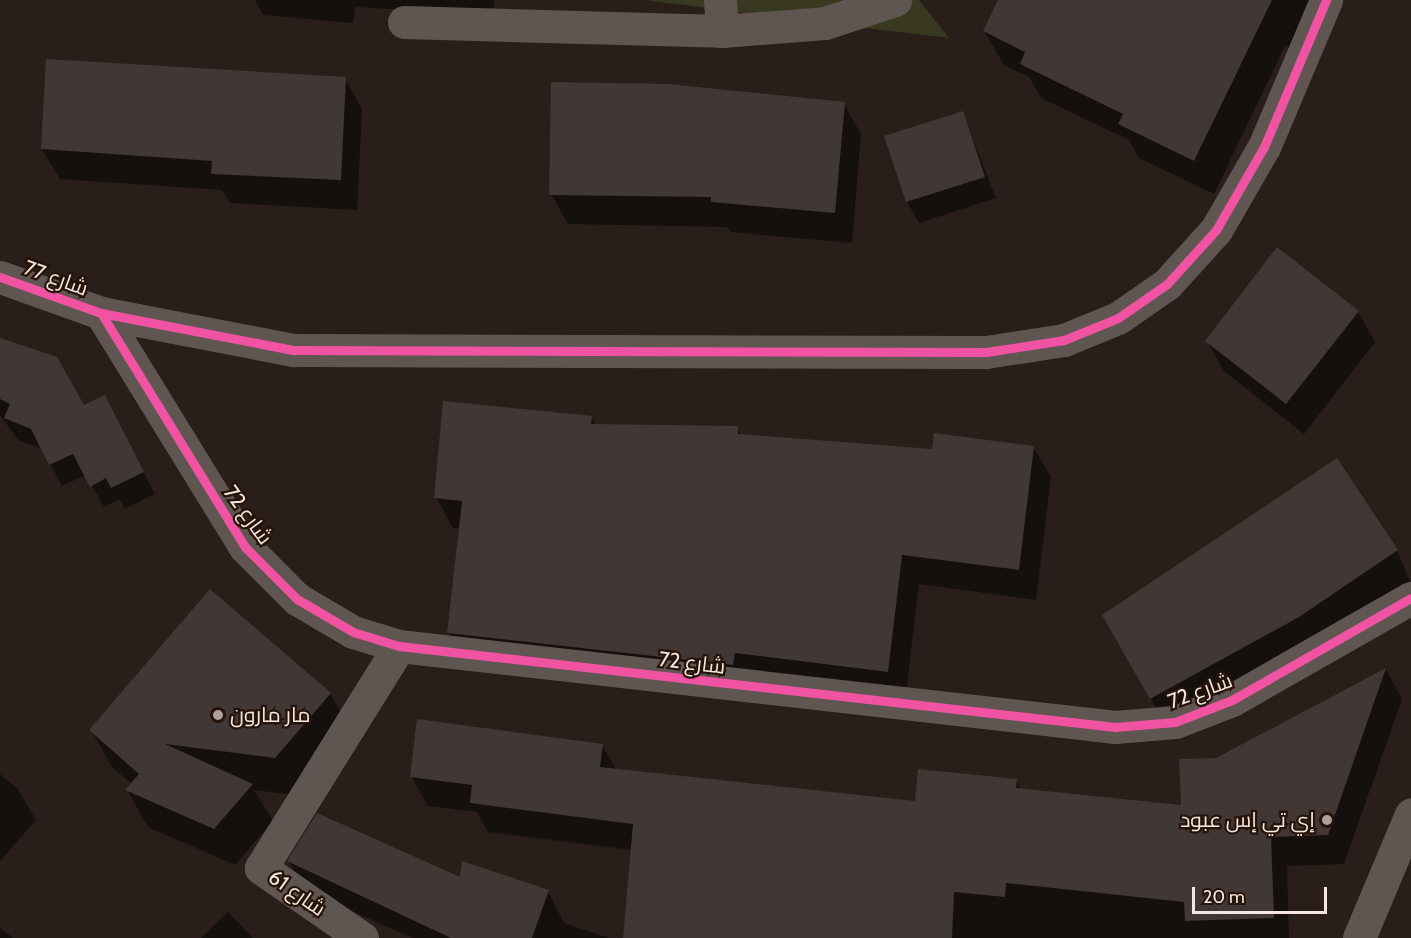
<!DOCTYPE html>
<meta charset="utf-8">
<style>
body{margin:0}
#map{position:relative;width:1411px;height:938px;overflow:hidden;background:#291e19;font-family:Cabin,Cairo,sans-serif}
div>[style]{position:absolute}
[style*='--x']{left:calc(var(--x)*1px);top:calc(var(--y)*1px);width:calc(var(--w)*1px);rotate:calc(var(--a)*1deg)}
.green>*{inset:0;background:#393821}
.shadow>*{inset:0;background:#0007}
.building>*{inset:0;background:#413735}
.street>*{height:33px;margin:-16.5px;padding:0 16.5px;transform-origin:16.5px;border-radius:16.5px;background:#5f5652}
.cycleway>*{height:9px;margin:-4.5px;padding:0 4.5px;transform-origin:4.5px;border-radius:4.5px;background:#f153a3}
.dots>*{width:16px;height:16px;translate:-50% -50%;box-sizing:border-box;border:3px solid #261309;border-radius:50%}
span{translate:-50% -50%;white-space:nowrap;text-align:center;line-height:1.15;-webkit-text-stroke:4.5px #261309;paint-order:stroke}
.street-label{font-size:21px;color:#f5e7e0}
.poi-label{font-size:21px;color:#f5e7e0}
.left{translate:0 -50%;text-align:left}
.right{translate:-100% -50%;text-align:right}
.scale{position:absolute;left:1192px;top:887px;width:135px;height:27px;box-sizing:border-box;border:3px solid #f5e7e0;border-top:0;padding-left:8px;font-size:18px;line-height:21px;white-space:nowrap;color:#f5e7e0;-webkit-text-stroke:4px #261309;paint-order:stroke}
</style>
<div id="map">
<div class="green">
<div style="clip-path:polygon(645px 0,919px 0,949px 38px,776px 17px)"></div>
</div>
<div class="shadow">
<div style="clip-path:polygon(255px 0,494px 0,493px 15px,355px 7px,353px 23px,263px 15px)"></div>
<div style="clip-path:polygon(999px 0,1328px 0,1299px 53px,1285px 46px,1214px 194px,1139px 158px,1129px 140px,1041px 98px,1029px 77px,1004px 65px,984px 31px)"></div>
<div style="clip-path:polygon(345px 79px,362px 109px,357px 210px,230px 203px,222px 190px,60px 179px,42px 149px)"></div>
<div style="clip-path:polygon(844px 104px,861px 134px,852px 243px,730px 232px,727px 227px,568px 224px,551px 194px)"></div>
<div style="clip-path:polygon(962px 112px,996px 198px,919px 223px,907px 202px)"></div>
<div style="clip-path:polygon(1358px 312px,1375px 342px,1304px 434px,1224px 371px,1207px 341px)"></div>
<div style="clip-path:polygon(0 339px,84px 407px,114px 416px,155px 494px,125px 509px,119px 499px,104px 507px,86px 475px,62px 486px,42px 449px,18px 440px,0 415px)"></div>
<div style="clip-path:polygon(591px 417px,596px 426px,737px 428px,742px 436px,934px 451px,1033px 447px,1051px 477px,1036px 600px,919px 584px,905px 701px,466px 662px,448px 632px,460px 528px,453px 528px,436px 497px)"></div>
<div style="clip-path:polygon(1337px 460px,1397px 551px,1411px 583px,1168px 729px,1104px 616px)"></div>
<div style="clip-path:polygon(1386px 670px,1402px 699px,1344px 864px,1287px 866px,1289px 938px,624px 938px,632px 850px,488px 832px,477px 812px,428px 806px,411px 776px,602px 745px,617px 771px,917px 803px,1016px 781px,1021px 790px,1182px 807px,1216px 759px)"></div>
<div style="clip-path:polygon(330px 693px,351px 730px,295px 795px,254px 790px,273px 821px,235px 865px,148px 827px,127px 790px,132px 784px,112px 767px,91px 730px)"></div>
<div style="clip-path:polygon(0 774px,18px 789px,36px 820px,0 861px)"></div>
<div style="clip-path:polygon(289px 861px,548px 891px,564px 923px,609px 938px,413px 938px,306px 891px)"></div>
<div style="clip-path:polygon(228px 912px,253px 938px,201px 938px)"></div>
<div style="clip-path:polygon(0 928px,13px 938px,0 938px)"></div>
</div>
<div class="building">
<div style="clip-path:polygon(998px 0,1272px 0,1194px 161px,1118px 124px,1123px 114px,1020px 64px,1025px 52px,983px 31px)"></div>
<div style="clip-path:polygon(46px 59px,346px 77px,341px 180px,211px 174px,212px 161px,41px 149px)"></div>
<div style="clip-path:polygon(551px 82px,668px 84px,845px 102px,835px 213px,711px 202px,711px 197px,549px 195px)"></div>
<div style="clip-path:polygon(963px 111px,985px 177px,906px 202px,884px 136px)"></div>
<div style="clip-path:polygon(1277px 247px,1359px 311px,1286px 404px,1205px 341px)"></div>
<div style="clip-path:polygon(0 338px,57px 357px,84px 405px,105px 395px,144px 472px,111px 488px,106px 478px,90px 487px,73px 454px,49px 465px,31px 429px,4px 418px,10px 404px,0 399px)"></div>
<div style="clip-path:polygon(443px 401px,592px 416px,591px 424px,738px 426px,738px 434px,932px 449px,934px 433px,1034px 446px,1019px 570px,902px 555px,888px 672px,735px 653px,733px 665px,447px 633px,462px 501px,434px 498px)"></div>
<div style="clip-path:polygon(1337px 458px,1398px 550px,1299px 617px,1150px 699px,1102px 615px)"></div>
<div style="clip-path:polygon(210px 589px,331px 693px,275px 758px,165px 744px,253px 784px,214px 829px,125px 790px,139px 774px,89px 730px)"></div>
<div style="clip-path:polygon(1386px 668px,1328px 835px,1271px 837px,1274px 918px,1185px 921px,1184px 902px,1006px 883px,1005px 897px,954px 892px,952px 938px,623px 938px,633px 824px,470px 803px,472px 785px,410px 777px,417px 719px,603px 744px,600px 767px,915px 801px,918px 769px,1017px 779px,1016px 788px,1181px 805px,1179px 759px,1216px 758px)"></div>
<div style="clip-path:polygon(317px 813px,460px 877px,462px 861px,549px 890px,532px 938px,451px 938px,287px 861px)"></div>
</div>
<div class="street">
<div style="--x:720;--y:0;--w:31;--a:86"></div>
<div style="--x:404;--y:22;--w:318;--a:1.6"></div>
<div style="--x:722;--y:31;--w:103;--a:-4.4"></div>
<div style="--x:825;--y:23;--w:74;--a:-18.2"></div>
<div style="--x:0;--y:277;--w:107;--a:19.6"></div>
<div style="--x:101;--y:313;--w:197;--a:10.9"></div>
<div style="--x:294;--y:350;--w:692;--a:0.17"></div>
<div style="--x:986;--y:352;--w:79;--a:-8.7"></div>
<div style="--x:1064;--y:340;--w:58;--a:-22.2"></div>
<div style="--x:1118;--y:318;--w:60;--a:-34.8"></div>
<div style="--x:1167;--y:284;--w:73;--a:-47.8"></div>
<div style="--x:1216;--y:230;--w:96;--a:-60"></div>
<div style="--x:1264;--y:147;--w:160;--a:-67.1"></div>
<div style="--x:101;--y:313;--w:275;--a:58.4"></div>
<div style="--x:245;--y:547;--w:74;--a:45"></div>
<div style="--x:297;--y:599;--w:65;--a:30.5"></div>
<div style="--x:353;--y:632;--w:48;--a:16.9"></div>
<div style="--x:399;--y:646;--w:721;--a:6.45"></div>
<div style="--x:1115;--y:727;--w:60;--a:-4.8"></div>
<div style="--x:1175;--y:722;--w:61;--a:-21.1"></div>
<div style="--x:1232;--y:700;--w:206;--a:-29.7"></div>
<div style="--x:362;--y:938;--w:123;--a:-145.3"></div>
<div style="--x:261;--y:868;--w:261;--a:-58.1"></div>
<div style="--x:1359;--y:938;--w:134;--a:-67.2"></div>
</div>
<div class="cycleway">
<div style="--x:0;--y:277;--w:107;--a:19.6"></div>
<div style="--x:101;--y:313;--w:197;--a:10.9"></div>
<div style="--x:294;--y:350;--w:692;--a:0.17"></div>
<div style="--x:986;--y:352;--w:79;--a:-8.7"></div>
<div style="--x:1064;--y:340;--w:58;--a:-22.2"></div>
<div style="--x:1118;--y:318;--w:60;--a:-34.8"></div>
<div style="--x:1167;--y:284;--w:73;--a:-47.8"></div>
<div style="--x:1216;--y:230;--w:96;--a:-60"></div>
<div style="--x:1264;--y:147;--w:160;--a:-67.1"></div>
<div style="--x:101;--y:313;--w:275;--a:58.4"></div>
<div style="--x:245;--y:547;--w:74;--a:45"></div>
<div style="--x:297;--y:599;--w:65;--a:30.5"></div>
<div style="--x:353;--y:632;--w:48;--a:16.9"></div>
<div style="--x:399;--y:646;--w:721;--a:6.45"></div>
<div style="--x:1115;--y:727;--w:60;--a:-4.8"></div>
<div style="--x:1175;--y:722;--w:61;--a:-21.1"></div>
<div style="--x:1232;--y:700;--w:206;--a:-29.7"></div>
</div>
<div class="dots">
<div style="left:218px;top:715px;background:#aea19a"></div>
<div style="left:1327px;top:820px;background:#aea19a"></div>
</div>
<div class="street-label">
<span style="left:56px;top:278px;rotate:20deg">شارع 77</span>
<span style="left:248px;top:515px;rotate:54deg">شارع 72</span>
<span style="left:692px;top:663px;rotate:7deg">شارع 72</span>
<span style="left:1200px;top:691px;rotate:-20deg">شارع 72</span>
<span style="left:297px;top:893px;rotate:35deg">شارع 61</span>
</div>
<div class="poi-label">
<span class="left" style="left:230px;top:715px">مار مارون</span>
<span class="right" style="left:1315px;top:820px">إي تي إس عبود</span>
</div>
<div class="scale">20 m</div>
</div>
